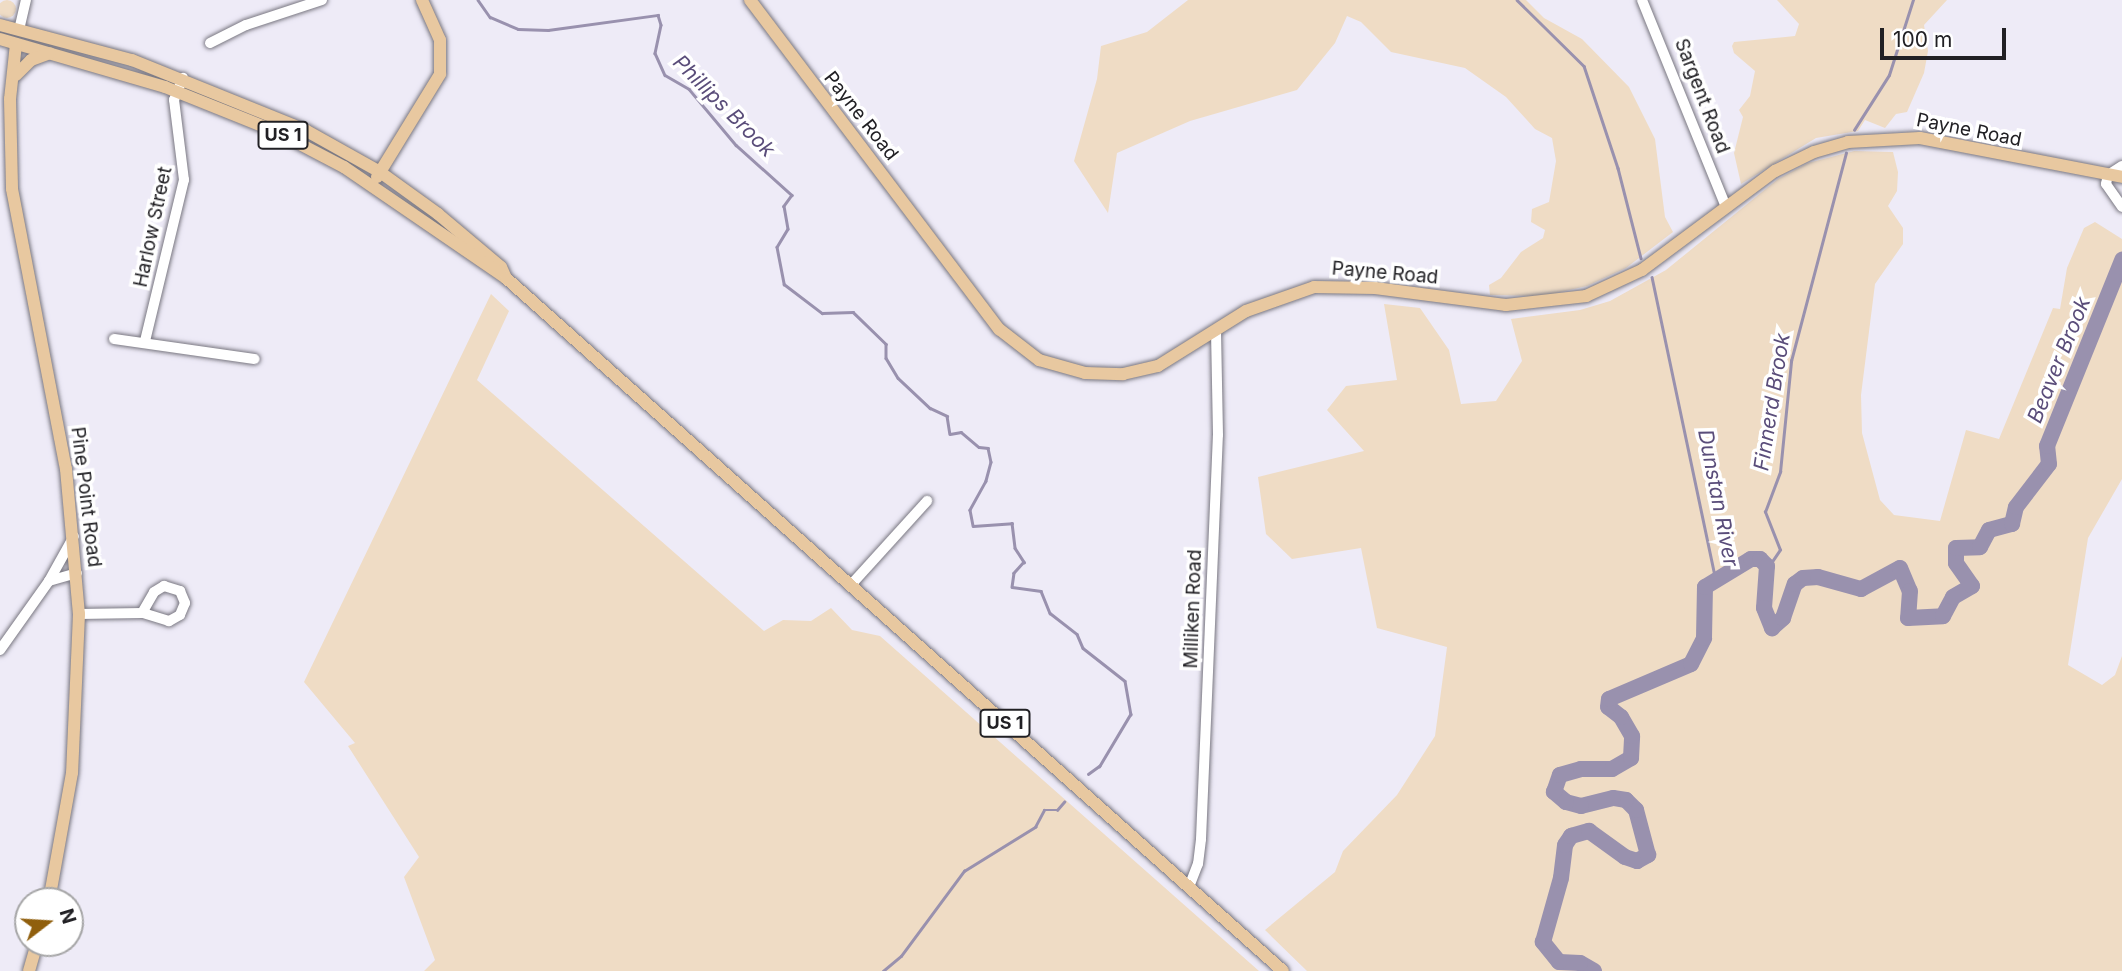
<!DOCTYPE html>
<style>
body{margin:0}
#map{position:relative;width:2122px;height:971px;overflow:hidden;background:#eeebf7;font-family:Inter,sans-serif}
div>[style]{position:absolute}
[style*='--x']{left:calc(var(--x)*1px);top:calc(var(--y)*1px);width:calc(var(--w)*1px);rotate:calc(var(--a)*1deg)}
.green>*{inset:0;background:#efdcc5}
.round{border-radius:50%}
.stream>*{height:2.5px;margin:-1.25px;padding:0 1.25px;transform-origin:1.25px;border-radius:1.25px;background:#9991ae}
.river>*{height:16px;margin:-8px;padding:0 8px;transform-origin:8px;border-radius:8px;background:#9991ae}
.roads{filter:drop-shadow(0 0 2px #797781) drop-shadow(0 0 2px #797781)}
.minor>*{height:10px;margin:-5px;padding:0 5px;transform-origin:5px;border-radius:5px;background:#fff}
.major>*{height:12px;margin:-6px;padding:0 6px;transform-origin:6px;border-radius:6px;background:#e8c8a0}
span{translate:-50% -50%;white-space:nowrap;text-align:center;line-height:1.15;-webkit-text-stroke:7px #fff;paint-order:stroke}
.shield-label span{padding:2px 5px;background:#fff;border:2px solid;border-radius:5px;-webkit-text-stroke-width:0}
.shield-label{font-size:18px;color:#212024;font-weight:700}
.street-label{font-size:19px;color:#212024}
.water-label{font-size:21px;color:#5a4d7a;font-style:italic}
.north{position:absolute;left:14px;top:887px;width:70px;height:70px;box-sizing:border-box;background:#fff;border:2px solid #a6a6a7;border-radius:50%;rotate:73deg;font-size:19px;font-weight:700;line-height:28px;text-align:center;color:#212024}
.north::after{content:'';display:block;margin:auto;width:24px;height:32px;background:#905f0d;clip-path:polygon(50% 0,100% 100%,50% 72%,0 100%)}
.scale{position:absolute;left:1880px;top:28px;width:126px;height:32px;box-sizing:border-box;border:4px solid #212024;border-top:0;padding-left:9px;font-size:21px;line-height:24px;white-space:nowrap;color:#212024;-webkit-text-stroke:5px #fff;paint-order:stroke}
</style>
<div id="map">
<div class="green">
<div class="round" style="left:-2px;top:0;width:18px;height:18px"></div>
<div style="clip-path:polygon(1188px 0,1526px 0,1544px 18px,1582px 39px,1629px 87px,1655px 139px,1665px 217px,1673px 232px,1626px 268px,1587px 286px,1543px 296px,1490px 295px,1489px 285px,1501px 278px,1521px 252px,1543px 238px,1545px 230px,1531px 222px,1532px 209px,1549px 202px,1556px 161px,1552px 138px,1535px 129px,1506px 97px,1465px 68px,1391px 52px,1361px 22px,1347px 16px,1335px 43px,1297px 90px,1190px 121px,1117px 153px,1108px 213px,1074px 161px,1097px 79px,1101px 46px,1147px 32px)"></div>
<div style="clip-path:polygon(1777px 0,1947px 0,1924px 25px,1928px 51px,1924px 73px,1907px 112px,1896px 114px,1885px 128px,1865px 120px,1858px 131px,1816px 138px,1741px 184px,1734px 153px,1743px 117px,1739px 110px,1750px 96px,1755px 71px,1734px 53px,1732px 46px,1734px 42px,1795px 36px,1799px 24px)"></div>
<div style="clip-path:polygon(1854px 151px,1893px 152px,1898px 172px,1897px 191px,1888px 206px,1903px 228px,1903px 244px,1875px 284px,1861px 395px,1862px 433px,1880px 500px,1894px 515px,1940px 521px,1966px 430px,1999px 439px,2053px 308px,2060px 309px,2067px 268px,2084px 228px,2095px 222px,2122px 239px,2122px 479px,2088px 538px,2068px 665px,2102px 685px,2115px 675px,2122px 656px,2122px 971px,1307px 971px,1265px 930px,1335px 872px,1343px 851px,1397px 795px,1435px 736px,1447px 647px,1377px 628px,1361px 548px,1292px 559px,1266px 534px,1258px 477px,1364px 451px,1327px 410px,1346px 386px,1397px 380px,1384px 304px,1420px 308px,1449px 350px,1461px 404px,1496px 401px,1522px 361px,1511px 319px,1580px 310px,1610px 301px,1666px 270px,1778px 179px,1808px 163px)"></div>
<div style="clip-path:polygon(491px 294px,509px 311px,477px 380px,764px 631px,783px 620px,811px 621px,831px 608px,852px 630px,880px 636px,1259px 971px,424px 971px,435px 960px,404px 877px,419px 857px,348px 746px,355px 743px,304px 682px)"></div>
</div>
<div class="stream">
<div style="--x:478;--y:0;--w:21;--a:55"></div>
<div style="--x:490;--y:17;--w:30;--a:23"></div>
<div style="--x:518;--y:29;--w:30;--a:2"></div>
<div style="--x:548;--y:30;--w:111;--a:-7.8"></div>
<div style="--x:658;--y:15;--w:10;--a:73"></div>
<div style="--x:661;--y:25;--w:29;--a:102"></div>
<div style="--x:655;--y:53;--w:24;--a:66"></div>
<div style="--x:665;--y:75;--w:28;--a:30"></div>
<div style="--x:689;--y:89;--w:73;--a:50"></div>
<div style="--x:736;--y:145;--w:75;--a:41.8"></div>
<div style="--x:792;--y:195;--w:14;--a:126"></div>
<div style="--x:784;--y:206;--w:23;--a:80"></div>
<div style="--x:788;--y:229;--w:21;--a:121"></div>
<div style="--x:777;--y:247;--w:38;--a:79"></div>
<div style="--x:784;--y:284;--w:48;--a:37.3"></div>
<div style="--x:822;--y:313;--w:31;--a:-2"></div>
<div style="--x:853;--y:312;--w:46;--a:44.1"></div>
<div style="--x:886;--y:344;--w:14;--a:90"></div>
<div style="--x:886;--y:358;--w:23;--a:59"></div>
<div style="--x:898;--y:378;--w:44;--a:43.2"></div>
<div style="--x:930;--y:408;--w:19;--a:25"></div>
<div style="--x:947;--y:416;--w:18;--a:81"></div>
<div style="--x:950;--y:434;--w:11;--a:-10"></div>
<div style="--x:961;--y:432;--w:23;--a:40"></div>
<div style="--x:979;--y:447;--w:9;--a:6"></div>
<div style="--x:988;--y:448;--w:14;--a:78"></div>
<div style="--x:991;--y:462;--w:20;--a:105"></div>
<div style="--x:986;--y:481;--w:33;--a:119"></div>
<div style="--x:970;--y:510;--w:16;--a:79"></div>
<div style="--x:973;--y:526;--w:39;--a:-4"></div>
<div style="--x:1012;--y:523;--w:25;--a:83"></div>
<div style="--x:1015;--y:548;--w:17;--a:57"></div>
<div style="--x:1024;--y:562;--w:15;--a:132"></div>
<div style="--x:1014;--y:573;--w:14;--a:98"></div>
<div style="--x:1012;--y:587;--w:29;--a:8"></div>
<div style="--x:1041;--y:591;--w:24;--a:68"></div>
<div style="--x:1050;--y:613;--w:34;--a:38"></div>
<div style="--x:1077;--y:634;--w:15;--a:67"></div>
<div style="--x:1083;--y:648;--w:53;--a:38.2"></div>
<div style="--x:1125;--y:681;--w:34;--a:80"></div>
<div style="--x:1131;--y:714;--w:61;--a:120.8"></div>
<div style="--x:1100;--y:766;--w:14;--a:144"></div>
<div style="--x:1517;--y:0;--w:94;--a:44.6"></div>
<div style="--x:1584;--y:66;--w:108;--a:71.6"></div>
<div style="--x:1618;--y:168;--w:93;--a:75.7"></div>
<div style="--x:1854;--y:130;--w:65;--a:-57.5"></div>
<div style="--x:1889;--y:75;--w:79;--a:-72.3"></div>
<div style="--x:1652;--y:277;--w:307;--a:78.1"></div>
<div style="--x:1767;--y:569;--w:23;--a:-56"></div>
<div style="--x:1780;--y:550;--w:41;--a:-111.5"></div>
<div style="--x:1765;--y:512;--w:43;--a:-69.4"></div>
<div style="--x:1780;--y:472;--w:112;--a:-84.3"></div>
<div style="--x:1791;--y:361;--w:215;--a:-75.2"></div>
<div style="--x:883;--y:971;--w:23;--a:-40"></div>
<div style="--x:901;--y:956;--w:106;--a:-53.5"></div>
<div style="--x:964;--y:871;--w:84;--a:-31.8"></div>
<div style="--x:1035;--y:827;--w:19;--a:-62"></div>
<div style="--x:1044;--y:810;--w:13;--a:0"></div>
<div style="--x:1057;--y:810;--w:11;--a:-49"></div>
</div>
<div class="river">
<div style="--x:1594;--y:971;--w:16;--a:-150"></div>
<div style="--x:1580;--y:963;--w:21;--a:-177"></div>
<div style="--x:1559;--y:962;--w:26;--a:-129"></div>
<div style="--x:1543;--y:942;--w:66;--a:-74.3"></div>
<div style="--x:1561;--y:878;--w:33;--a:-83"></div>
<div style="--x:1565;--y:845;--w:11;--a:-56"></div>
<div style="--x:1571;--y:836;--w:19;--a:-16"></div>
<div style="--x:1589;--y:831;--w:44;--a:35.8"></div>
<div style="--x:1625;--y:857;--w:13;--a:18"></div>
<div style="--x:1637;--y:861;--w:13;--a:-29"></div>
<div style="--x:1648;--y:855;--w:47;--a:-104.9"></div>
<div style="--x:1636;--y:810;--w:14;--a:-135"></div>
<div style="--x:1626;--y:800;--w:13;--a:-171"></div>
<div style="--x:1613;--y:798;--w:33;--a:166"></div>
<div style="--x:1581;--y:806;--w:16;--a:-165"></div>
<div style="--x:1566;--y:802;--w:16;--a:-140"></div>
<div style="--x:1554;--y:792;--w:18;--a:-71"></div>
<div style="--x:1560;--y:775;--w:22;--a:-16"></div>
<div style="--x:1581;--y:769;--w:31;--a:0"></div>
<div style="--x:1612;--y:769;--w:22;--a:-30"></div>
<div style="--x:1631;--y:758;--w:22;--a:-87"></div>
<div style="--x:1632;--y:736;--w:22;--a:-120"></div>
<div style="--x:1621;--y:717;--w:16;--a:-142"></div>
<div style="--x:1608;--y:707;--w:8;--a:-83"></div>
<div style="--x:1609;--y:699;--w:89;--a:-23.1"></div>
<div style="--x:1691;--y:664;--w:29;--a:-63"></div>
<div style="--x:1704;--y:638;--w:51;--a:-88.9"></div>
<div style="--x:1705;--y:587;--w:54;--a:-31.3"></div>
<div style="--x:1751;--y:559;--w:9;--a:0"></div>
<div style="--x:1760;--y:559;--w:10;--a:45"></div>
<div style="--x:1767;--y:566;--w:42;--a:94.1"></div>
<div style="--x:1764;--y:608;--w:22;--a:68"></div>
<div style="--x:1772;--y:628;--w:15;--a:-42"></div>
<div style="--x:1783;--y:618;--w:36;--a:-71"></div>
<div style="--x:1795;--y:584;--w:10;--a:-37"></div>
<div style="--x:1803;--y:578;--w:15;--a:-4"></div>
<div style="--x:1818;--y:577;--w:45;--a:15.6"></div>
<div style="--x:1861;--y:589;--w:44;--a:-28.3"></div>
<div style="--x:1900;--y:568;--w:25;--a:67"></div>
<div style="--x:1910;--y:591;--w:27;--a:94"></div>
<div style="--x:1908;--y:618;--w:35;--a:-3"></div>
<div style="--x:1943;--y:616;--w:21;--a:-62"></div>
<div style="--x:1953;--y:597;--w:22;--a:-30"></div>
<div style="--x:1972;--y:586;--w:28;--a:-125"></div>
<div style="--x:1956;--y:563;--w:15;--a:-90"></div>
<div style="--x:1956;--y:548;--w:24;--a:-2"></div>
<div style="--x:1980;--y:547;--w:19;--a:-62"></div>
<div style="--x:1989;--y:530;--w:24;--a:-15"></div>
<div style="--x:2012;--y:524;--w:17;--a:-77"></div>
<div style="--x:2016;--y:507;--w:54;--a:-52.5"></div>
<div style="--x:2049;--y:464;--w:18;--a:-96"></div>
<div style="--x:2047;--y:446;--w:201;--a:-68"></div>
</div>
<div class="roads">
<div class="minor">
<div style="--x:1642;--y:0;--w:223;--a:67.9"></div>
<div style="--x:19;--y:30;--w:31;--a:-77"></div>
<div style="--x:210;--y:43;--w:40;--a:-26.6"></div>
<div style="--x:246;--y:25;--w:80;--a:-18.2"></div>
<div style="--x:2122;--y:166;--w:17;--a:147"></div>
<div style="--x:2108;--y:175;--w:9;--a:103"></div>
<div style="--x:2106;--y:184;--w:28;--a:55"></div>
<div style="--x:114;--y:339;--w:142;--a:8.1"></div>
<div style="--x:145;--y:341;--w:166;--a:-76.4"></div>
<div style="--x:184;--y:180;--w:81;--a:-97.1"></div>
<div style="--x:174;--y:100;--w:24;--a:-68"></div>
<div style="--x:49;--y:581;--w:51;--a:-60.9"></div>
<div style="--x:164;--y:586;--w:17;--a:17"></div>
<div style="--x:180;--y:591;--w:13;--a:67"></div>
<div style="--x:185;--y:603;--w:13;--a:113"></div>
<div style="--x:180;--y:615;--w:13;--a:151"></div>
<div style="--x:169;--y:621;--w:28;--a:-163"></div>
<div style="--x:142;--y:613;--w:24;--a:-60"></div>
<div style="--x:154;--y:592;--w:12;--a:-31"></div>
<div style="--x:850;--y:586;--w:115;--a:-47.8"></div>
<div style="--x:79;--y:614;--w:63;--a:-0.9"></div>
<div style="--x:0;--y:650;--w:85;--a:-54.6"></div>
<div style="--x:49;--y:581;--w:29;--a:-16"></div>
<div style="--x:1189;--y:887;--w:25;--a:-69"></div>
<div style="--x:1198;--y:864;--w:25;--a:-83"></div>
<div style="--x:1201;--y:839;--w:404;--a:-87.6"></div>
<div style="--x:1218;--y:435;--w:105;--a:-91.1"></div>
</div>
<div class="major">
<div style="--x:750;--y:0;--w:413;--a:52.9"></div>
<div style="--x:999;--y:329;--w:51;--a:37.8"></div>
<div style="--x:1039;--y:360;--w:48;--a:15.8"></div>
<div style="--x:1085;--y:373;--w:38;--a:2"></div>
<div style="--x:1123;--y:374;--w:36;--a:-13"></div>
<div style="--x:1158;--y:366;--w:104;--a:-32"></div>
<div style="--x:1246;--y:311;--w:72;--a:-19.4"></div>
<div style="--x:1314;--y:287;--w:61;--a:0.9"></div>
<div style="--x:1375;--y:288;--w:132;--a:7.4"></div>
<div style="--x:1506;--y:305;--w:81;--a:-6.4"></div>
<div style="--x:1586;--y:296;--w:62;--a:-24.9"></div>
<div style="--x:1642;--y:270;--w:166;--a:-36.7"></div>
<div style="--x:1775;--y:171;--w:43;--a:-26"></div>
<div style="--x:1814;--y:152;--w:35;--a:-16"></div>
<div style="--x:1848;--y:142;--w:72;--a:-3.2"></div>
<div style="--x:1920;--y:138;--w:206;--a:10.9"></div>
<div style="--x:0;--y:25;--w:137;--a:14.9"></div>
<div style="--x:132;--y:60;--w:187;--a:22"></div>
<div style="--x:305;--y:130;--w:86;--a:29.2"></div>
<div style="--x:380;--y:172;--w:72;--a:35.9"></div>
<div style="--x:438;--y:214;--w:82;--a:40.1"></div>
<div style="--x:501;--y:267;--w:12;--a:66"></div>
<div style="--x:0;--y:39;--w:172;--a:16.2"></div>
<div style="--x:165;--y:87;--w:118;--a:21.8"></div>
<div style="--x:275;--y:131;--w:78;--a:27.6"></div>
<div style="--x:344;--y:167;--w:196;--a:34.4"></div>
<div style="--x:506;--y:278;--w:1041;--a:41.73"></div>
<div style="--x:16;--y:44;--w:55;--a:96.2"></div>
<div style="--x:10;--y:99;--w:90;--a:88.7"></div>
<div style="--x:12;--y:189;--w:285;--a:79.1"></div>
<div style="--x:66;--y:469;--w:146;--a:84.9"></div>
<div style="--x:79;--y:614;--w:159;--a:92.5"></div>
<div style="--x:72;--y:773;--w:130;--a:100.2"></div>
<div style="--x:16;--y:75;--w:21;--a:-45"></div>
<div style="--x:31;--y:60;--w:20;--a:-20"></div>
<div style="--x:377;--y:177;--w:121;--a:-58.5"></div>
<div style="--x:440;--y:74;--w:34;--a:-90"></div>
<div style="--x:440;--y:40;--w:44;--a:-114.2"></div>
<div style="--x:29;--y:971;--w:29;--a:-74"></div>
</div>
</div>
<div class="shield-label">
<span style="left:283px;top:135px">US 1</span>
<span style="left:1005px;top:723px">US 1</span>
</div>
<div class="street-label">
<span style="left:1702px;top:96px;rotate:69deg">Sargent Road</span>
<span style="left:861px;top:116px;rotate:52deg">Payne Road</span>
<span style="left:1969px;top:130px;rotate:11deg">Payne Road</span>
<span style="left:153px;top:227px;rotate:-78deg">Harlow Street</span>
<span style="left:1385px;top:273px;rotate:5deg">Payne Road</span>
<span style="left:86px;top:497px;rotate:83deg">Pine Point Road</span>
<span style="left:1193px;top:609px;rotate:-88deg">Milliken Road</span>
</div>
<div class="water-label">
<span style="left:724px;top:106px;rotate:45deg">Phillips Brook</span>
<span style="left:2059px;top:360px;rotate:-68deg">Beaver Brook</span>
<span style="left:1772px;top:402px;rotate:-81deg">Finnerd Brook</span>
<span style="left:1718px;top:498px;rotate:79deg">Dunstan River</span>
</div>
<div class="north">N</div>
<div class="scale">100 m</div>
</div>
